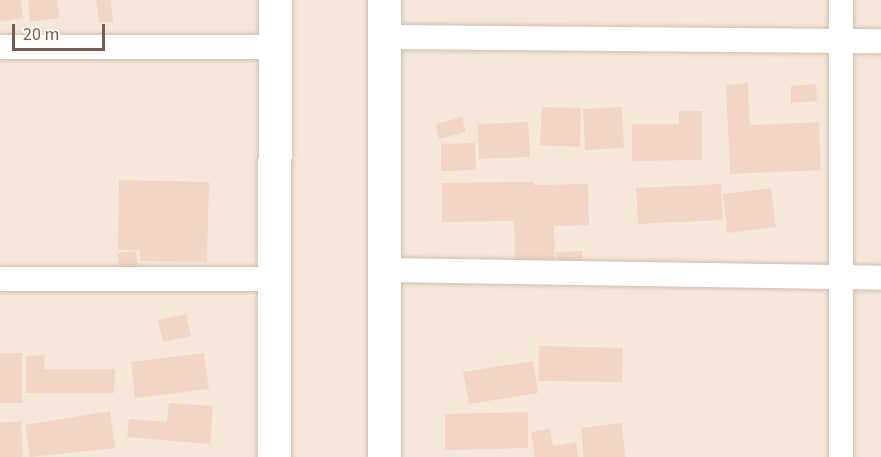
<!DOCTYPE html>
<style>
body{margin:0}
#map{position:relative;width:881px;height:457px;overflow:hidden;background:#fdf6ec;font-family:"Source Sans 3",sans-serif}
div>[style]{position:absolute}
[style*='--x']{left:calc(var(--x)*1px);top:calc(var(--y)*1px);width:calc(var(--w)*1px);rotate:calc(var(--a)*1deg)}
.residential>*{inset:0;background:#f5e8da}
.building>*{inset:0;background:#f3d5c3}
.roads{filter:drop-shadow(0 0 2px #d1beb0) drop-shadow(0 0 2px #d1beb0)}
.street>*{height:24px;margin:-12px;padding:0 12px;transform-origin:12px;border-radius:12px;background:#fff}
.secondary>*{height:33px;margin:-16.5px;padding:0 16.5px;transform-origin:16.5px;border-radius:16.5px;background:#fff}
span{translate:-50% -50%;white-space:nowrap;text-align:center;line-height:1.15;-webkit-text-stroke:4.5px #fffaf3;paint-order:stroke}
.scale{position:absolute;left:12px;top:24px;width:93px;height:27px;box-sizing:border-box;border:3px solid #7a5c4d;border-top:0;padding-left:8px;font-size:18px;line-height:21px;white-space:nowrap;color:#7a5c4d;-webkit-text-stroke:4px #fffaf3;paint-order:stroke}
</style>
<div id="map">
<div class="residential">
<div style="clip-path:polygon(0 0,881px 0,881px 457px,0 457px)"></div>
</div>
<div class="building">
<div style="clip-path:polygon(0 0,21px 0,23px 18px,0 22px)"></div>
<div style="clip-path:polygon(28px 0,57px 0,59px 18px,30px 22px)"></div>
<div style="clip-path:polygon(96px 0,111px 0,113px 22px,99px 23px)"></div>
<div style="clip-path:polygon(748px 83px,750px 125px,819px 122px,821px 170px,730px 174px,726px 85px)"></div>
<div style="clip-path:polygon(816px 84px,817px 101px,791px 103px,791px 86px)"></div>
<div style="clip-path:polygon(542px 107px,581px 108px,580px 147px,540px 145px)"></div>
<div style="clip-path:polygon(622px 107px,624px 148px,585px 150px,583px 109px)"></div>
<div style="clip-path:polygon(679px 111px,702px 111px,702px 160px,632px 161px,632px 124px,679px 124px)"></div>
<div style="clip-path:polygon(462px 117px,466px 132px,439px 139px,436px 124px)"></div>
<div style="clip-path:polygon(528px 122px,530px 157px,479px 159px,478px 124px)"></div>
<div style="clip-path:polygon(475px 143px,476px 170px,441px 171px,441px 144px)"></div>
<div style="clip-path:polygon(119px 180px,209px 182px,207px 262px,140px 261px,140px 250px,118px 250px)"></div>
<div style="clip-path:polygon(534px 182px,534px 185px,588px 184px,589px 225px,554px 226px,555px 270px,515px 271px,514px 221px,442px 222px,442px 183px)"></div>
<div style="clip-path:polygon(721px 184px,723px 220px,638px 224px,636px 188px)"></div>
<div style="clip-path:polygon(771px 188px,776px 227px,727px 233px,723px 194px)"></div>
<div style="clip-path:polygon(136px 251px,138px 268px,119px 270px,117px 253px)"></div>
<div style="clip-path:polygon(582px 251px,583px 270px,557px 271px,556px 252px)"></div>
<div style="clip-path:polygon(186px 314px,191px 336px,163px 342px,158px 320px)"></div>
<div style="clip-path:polygon(539px 346px,623px 348px,622px 382px,538px 381px)"></div>
<div style="clip-path:polygon(0 353px,22px 353px,22px 403px,0 403px)"></div>
<div style="clip-path:polygon(204px 353px,209px 389px,135px 398px,131px 362px)"></div>
<div style="clip-path:polygon(45px 355px,44px 369px,115px 369px,114px 393px,26px 393px,26px 356px)"></div>
<div style="clip-path:polygon(533px 361px,538px 393px,469px 404px,463px 372px)"></div>
<div style="clip-path:polygon(169px 403px,213px 406px,210px 444px,127px 437px,129px 419px,167px 422px)"></div>
<div style="clip-path:polygon(110px 411px,115px 448px,30px 457px,25px 425px)"></div>
<div style="clip-path:polygon(528px 412px,528px 448px,445px 450px,445px 414px)"></div>
<div style="clip-path:polygon(21px 421px,23px 457px,0 457px,0 423px)"></div>
<div style="clip-path:polygon(622px 423px,625px 457px,584px 457px,581px 428px)"></div>
<div style="clip-path:polygon(550px 429px,553px 446px,576px 442px,578px 457px,535px 457px,531px 432px)"></div>
</div>
<div class="roads">
<div class="street">
<div style="--x:384;--y:37;--w:497;--a:0.5"></div>
<div style="--x:0;--y:47;--w:275;--a:0"></div>
<div style="--x:384;--y:270;--w:497;--a:0.9"></div>
<div style="--x:0;--y:279;--w:275;--a:0"></div>
<div style="--x:841;--y:457;--w:457;--a:-90"></div>
</div>
<div class="secondary">
<div style="--x:274;--y:457;--w:457;--a:-89.9"></div>
<div style="--x:384;--y:457;--w:457;--a:-90"></div>
</div>
</div>
<div class="scale">20 m</div>
</div>
